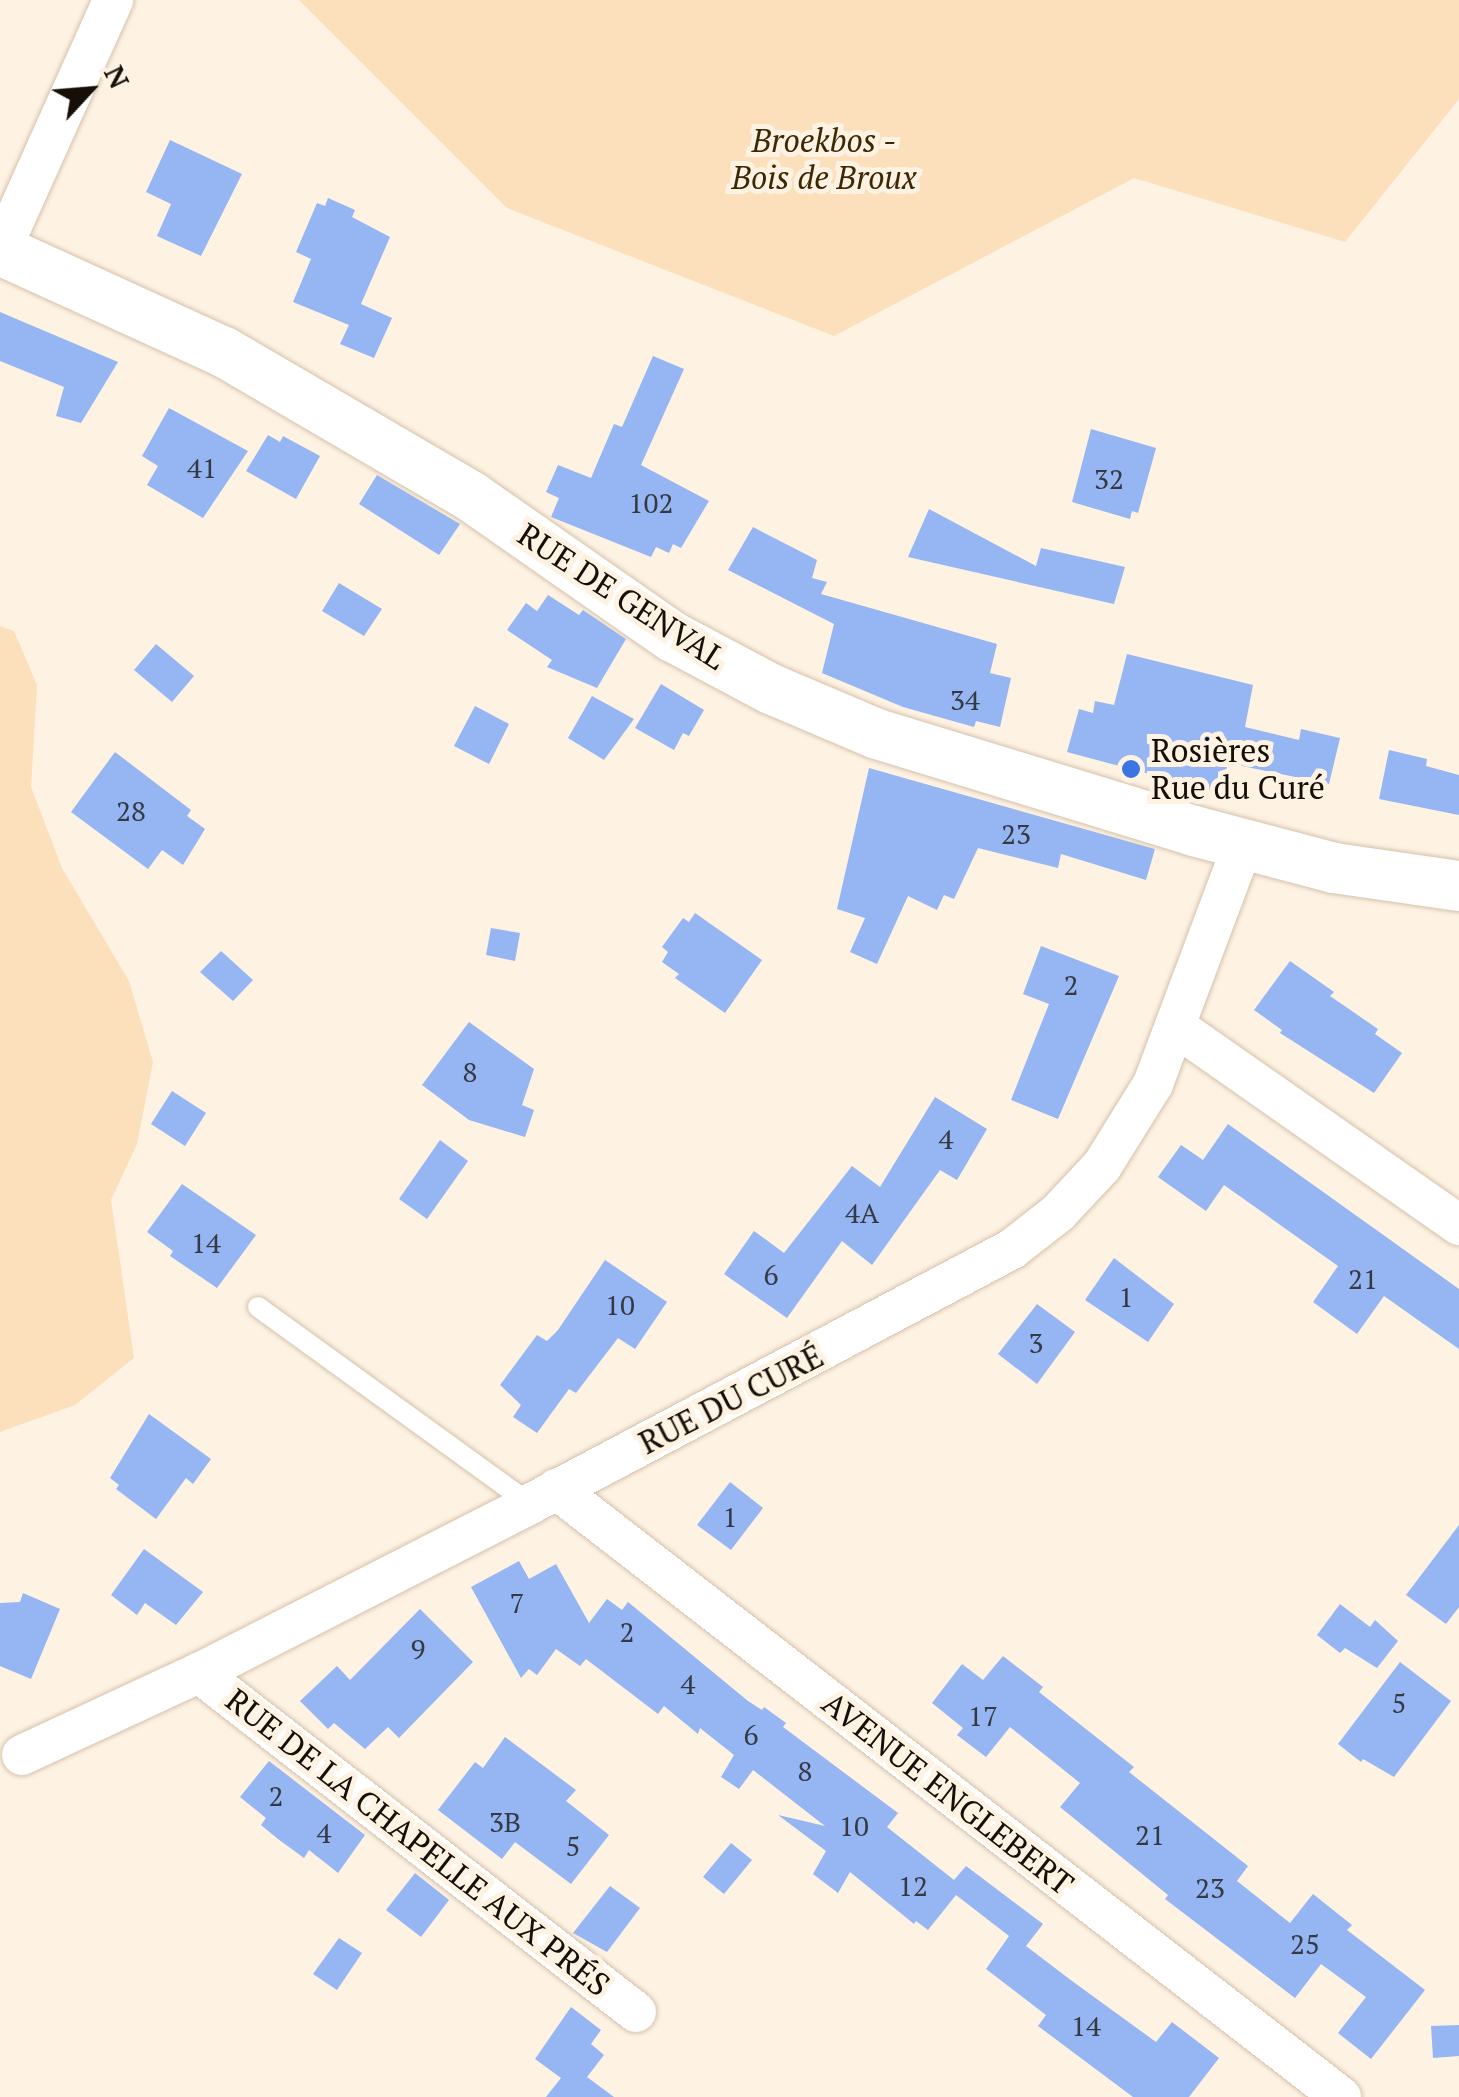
<!DOCTYPE html>
<meta charset="utf-8">
<style>
body{margin:0}
#map{position:relative;width:1459px;height:2097px;overflow:hidden;background:#fef2e3;font-family:"PT Serif",serif}
div>[style]{position:absolute}
[style*='--x']{left:calc(var(--x)*1px);top:calc(var(--y)*1px);width:calc(var(--w)*1px);rotate:calc(var(--a)*1deg)}
.green>*{inset:0;background:#fcdfbb}
.building>*{inset:0;background:#95b6f3}
.roads{filter:drop-shadow(0 0 2px #d4c1aa) drop-shadow(0 0 2px #d4c1aa)}
.service>*{height:20px;margin:-10px;padding:0 10px;transform-origin:10px;border-radius:10px;background:#fff}
.minor>*{height:40px;margin:-20px;padding:0 20px;transform-origin:20px;border-radius:20px;background:#fff}
.tertiary>*{height:50px;margin:-25px;padding:0 25px;transform-origin:25px;border-radius:25px;background:#fff}
.dots>*{width:28px;height:28px;translate:-50% -50%;box-sizing:border-box;border:5px solid #fef2e3;border-radius:50%}
span{translate:-50% -50%;white-space:nowrap;text-align:center;line-height:1.15;-webkit-text-stroke:10px #fef2e3;paint-order:stroke}
.number-label{font-size:28px;color:#353942}
.number-label span{-webkit-text-stroke-width:0}
.park-label{font-size:32px;color:#3e2703;font-style:italic}
.street-label{font-size:32px;color:#150f07}
.poi-label{font-size:32px;color:#150f07}
.left{translate:0 -50%;text-align:left}
.north{position:absolute;left:40px;top:40px;width:100px;height:100px;-webkit-text-stroke:8px #fef2e3;paint-order:stroke;rotate:64deg;font-size:28px;font-weight:700;line-height:40px;text-align:center;color:#150f07}
.north::after{content:'';display:block;margin:auto;width:35px;height:45px;background:#150f07;clip-path:polygon(50% 0,100% 100%,50% 72%,0 100%)}
</style>
<div id="map">
<div class="green">
<div style="clip-path:polygon(299px 0,1459px 0,1459px 99px,1345px 242px,1134px 178px,834px 336px,507px 208px)"></div>
<div style="clip-path:polygon(0 626px,14px 631px,37px 685px,31px 787px,62px 868px,129px 981px,153px 1062px,137px 1144px,111px 1200px,134px 1358px,75px 1405px,0 1432px)"></div>
</div>
<div class="building">
<div style="clip-path:polygon(170px 140px,242px 174px,201px 256px,157px 236px,171px 204px,146px 192px)"></div>
<div style="clip-path:polygon(328px 198px,355px 210px,352px 217px,390px 237px,361px 304px,392px 318px,374px 358px,340px 344px,349px 325px,293px 302px,311px 259px,296px 252px,317px 203px,325px 206px)"></div>
<div style="clip-path:polygon(0 312px,118px 362px,81px 423px,56px 416px,64px 387px,0 361px)"></div>
<div style="clip-path:polygon(653px 356px,684px 369px,641px 465px,709px 501px,681px 548px,673px 544px,669px 553px,656px 547px,651px 557px,551px 517px,559px 498px,546px 492px,558px 465px,591px 478px,614px 424px,622px 427px)"></div>
<div style="clip-path:polygon(169px 408px,248px 451px,203px 518px,147px 485px,158px 466px,142px 456px)"></div>
<div style="clip-path:polygon(1091px 429px,1156px 448px,1138px 513px,1132px 511px,1130px 519px,1072px 502px)"></div>
<div style="clip-path:polygon(268px 435px,280px 442px,283px 436px,320px 456px,296px 499px,246px 471px)"></div>
<div style="clip-path:polygon(377px 475px,460px 524px,439px 555px,359px 504px)"></div>
<div style="clip-path:polygon(929px 509px,1036px 566px,1041px 548px,1125px 567px,1114px 604px,908px 557px)"></div>
<div style="clip-path:polygon(753px 527px,817px 560px,812px 578px,827px 582px,821px 594px,997px 644px,990px 673px,1011px 678px,1000px 727px,976px 721px,974px 727px,903px 707px,822px 673px,834px 624px,728px 570px)"></div>
<div style="clip-path:polygon(339px 583px,382px 609px,364px 636px,322px 611px)"></div>
<div style="clip-path:polygon(548px 595px,579px 615px,583px 610px,626px 639px,597px 688px,547px 667px,552px 660px,507px 630px,526px 603px,537px 611px)"></div>
<div style="clip-path:polygon(156px 644px,194px 676px,172px 702px,134px 670px)"></div>
<div style="clip-path:polygon(1127px 654px,1253px 685px,1245px 727px,1299px 740px,1301px 729px,1340px 738px,1329px 784px,1228px 763px,1220px 793px,1067px 752px,1079px 709px,1093px 713px,1095px 701px,1114px 705px)"></div>
<div style="clip-path:polygon(661px 684px,704px 710px,689px 736px,683px 733px,674px 750px,635px 728px)"></div>
<div style="clip-path:polygon(592px 696px,634px 719px,604px 760px,568px 738px)"></div>
<div style="clip-path:polygon(475px 706px,509px 724px,489px 764px,454px 746px)"></div>
<div style="clip-path:polygon(1389px 750px,1427px 759px,1426px 766px,1459px 775px,1459px 815px,1379px 799px)"></div>
<div style="clip-path:polygon(115px 752px,191px 810px,187px 816px,205px 829px,183px 865px,162px 850px,148px 869px,71px 812px)"></div>
<div style="clip-path:polygon(869px 768px,1155px 849px,1146px 880px,1061px 854px,1058px 868px,978px 848px,954px 899px,944px 895px,937px 910px,908px 896px,877px 964px,850px 952px,865px 918px,837px 909px)"></div>
<div style="clip-path:polygon(695px 913px,762px 960px,725px 1013px,675px 978px,679px 974px,662px 962px,668px 952px,662px 947px,683px 918px,689px 922px)"></div>
<div style="clip-path:polygon(491px 928px,520px 933px,515px 961px,486px 955px)"></div>
<div style="clip-path:polygon(1041px 946px,1119px 976px,1058px 1119px,1011px 1100px,1049px 1004px,1023px 994px)"></div>
<div style="clip-path:polygon(221px 951px,253px 980px,233px 1001px,200px 972px)"></div>
<div style="clip-path:polygon(1290px 961px,1334px 992px,1330px 996px,1378px 1029px,1375px 1034px,1402px 1053px,1374px 1093px,1280px 1033px,1282px 1030px,1254px 1010px)"></div>
<div style="clip-path:polygon(469px 1022px,534px 1069px,522px 1105px,534px 1110px,525px 1137px,469px 1120px,422px 1085px)"></div>
<div style="clip-path:polygon(172px 1091px,206px 1113px,185px 1146px,151px 1124px)"></div>
<div style="clip-path:polygon(935px 1097px,987px 1129px,957px 1180px,940px 1170px,872px 1265px,842px 1241px,787px 1318px,724px 1274px,754px 1231px,784px 1253px,852px 1166px,880px 1187px)"></div>
<div style="clip-path:polygon(1228px 1124px,1459px 1289px,1459px 1349px,1384px 1296px,1357px 1334px,1313px 1302px,1338px 1266px,1224px 1185px,1206px 1211px,1158px 1177px,1181px 1145px,1203px 1160px)"></div>
<div style="clip-path:polygon(440px 1140px,468px 1161px,427px 1219px,399px 1199px)"></div>
<div style="clip-path:polygon(182px 1184px,256px 1235px,217px 1288px,170px 1256px,173px 1251px,147px 1232px)"></div>
<div style="clip-path:polygon(1114px 1258px,1174px 1304px,1148px 1342px,1085px 1300px)"></div>
<div style="clip-path:polygon(605px 1260px,667px 1302px,635px 1349px,618px 1338px,576px 1393px,569px 1389px,537px 1433px,513px 1417px,521px 1405px,500px 1385px,537px 1335px,547px 1341px,558px 1330px)"></div>
<div style="clip-path:polygon(1037px 1304px,1075px 1332px,1037px 1384px,998px 1354px)"></div>
<div style="clip-path:polygon(149px 1414px,211px 1459px,193px 1484px,186px 1478px,156px 1519px,116px 1489px,119px 1485px,110px 1478px)"></div>
<div style="clip-path:polygon(730px 1482px,763px 1508px,731px 1550px,697px 1525px)"></div>
<div style="clip-path:polygon(1459px 1525px,1459px 1607px,1446px 1624px,1406px 1595px)"></div>
<div style="clip-path:polygon(144px 1549px,203px 1592px,176px 1625px,145px 1603px,137px 1615px,111px 1595px)"></div>
<div style="clip-path:polygon(519px 1561px,529px 1579px,556px 1564px,589px 1623px,607px 1599px,622px 1610px,628px 1602px,748px 1701px,762px 1710px,764px 1707px,786px 1723px,783px 1727px,898px 1813px,887px 1827px,954px 1880px,966px 1866px,1043px 1924px,1026px 1946px,1072px 1981px,1156px 2042px,1172px 2022px,1219px 2058px,1189px 2097px,1133px 2097px,1038px 2026px,1046px 2015px,986px 1969px,1009px 1936px,956px 1895px,928px 1930px,916px 1921px,914px 1924px,850px 1872px,838px 1893px,813px 1874px,826px 1851px,778px 1815px,825px 1826px,753px 1770px,739px 1789px,721px 1777px,734px 1755px,700px 1728px,698px 1734px,664px 1706px,658px 1714px,586px 1659px,580px 1666px,556px 1649px,537px 1675px,529px 1669px,521px 1678px,471px 1587px)"></div>
<div style="clip-path:polygon(23px 1593px,60px 1609px,31px 1679px,0 1666px,0 1603px,20px 1602px)"></div>
<div style="clip-path:polygon(1340px 1604px,1370px 1627px,1375px 1620px,1398px 1641px,1377px 1668px,1345px 1648px,1340px 1653px,1317px 1635px)"></div>
<div style="clip-path:polygon(420px 1609px,473px 1662px,399px 1738px,388px 1727px,365px 1749px,334px 1723px,328px 1729px,300px 1701px,337px 1666px,350px 1680px)"></div>
<div style="clip-path:polygon(1003px 1656px,1043px 1687px,1039px 1692px,1134px 1767px,1129px 1772px,1248px 1866px,1237px 1881px,1290px 1923px,1313px 1894px,1352px 1925px,1347px 1930px,1425px 1990px,1371px 2059px,1338px 2033px,1366px 1997px,1321px 1964px,1295px 1998px,1165px 1899px,1168px 1895px,1060px 1807px,1080px 1783px,1010px 1727px,986px 1757px,957px 1735px,963px 1728px,932px 1703px,962px 1664px,983px 1680px)"></div>
<div style="clip-path:polygon(1400px 1662px,1451px 1701px,1394px 1777px,1363px 1759px,1361px 1762px,1338px 1744px)"></div>
<div style="clip-path:polygon(505px 1737px,576px 1790px,566px 1801px,609px 1835px,571px 1884px,515px 1842px,502px 1859px,438px 1810px,475px 1762px,483px 1768px)"></div>
<div style="clip-path:polygon(269px 1761px,365px 1835px,338px 1873px,309px 1850px,304px 1858px,278px 1839px,261px 1825px,266px 1818px,240px 1797px)"></div>
<div style="clip-path:polygon(731px 1843px,752px 1860px,724px 1894px,703px 1877px)"></div>
<div style="clip-path:polygon(415px 1873px,449px 1900px,421px 1937px,386px 1910px)"></div>
<div style="clip-path:polygon(610px 1886px,640px 1908px,607px 1952px,573px 1933px)"></div>
<div style="clip-path:polygon(339px 1938px,362px 1953px,337px 1990px,313px 1974px)"></div>
<div style="clip-path:polygon(571px 2007px,601px 2030px,591px 2044px,604px 2055px,587px 2077px,614px 2097px,546px 2097px,561px 2078px,535px 2059px)"></div>
<div style="clip-path:polygon(1459px 2025px,1459px 2056px,1433px 2058px,1431px 2026px)"></div>
</div>
<div class="roads">
<div class="service">
<div style="--x:258;--y:1307;--w:336;--a:35.9"></div>
</div>
<div class="minor">
<div style="--x:0;--y:252;--w:276;--a:-65.8"></div>
<div style="--x:1175;--y:1026;--w:347;--a:35"></div>
<div style="--x:556;--y:1489;--w:993;--a:37.76"></div>
<div style="--x:199;--y:1673;--w:553;--a:37.8"></div>
<div style="--x:22;--y:1755;--w:195;--a:-24.9"></div>
<div style="--x:199;--y:1673;--w:372;--a:-27"></div>
<div style="--x:530;--y:1504;--w:545;--a:-27.88"></div>
<div style="--x:1012;--y:1249;--w:58;--a:-38"></div>
<div style="--x:1058;--y:1213;--w:64;--a:-46.9"></div>
<div style="--x:1102;--y:1166;--w:97;--a:-58.1"></div>
<div style="--x:1153;--y:1084;--w:256;--a:-69.4"></div>
</div>
<div class="tertiary">
<div style="--x:0;--y:250;--w:246;--a:24.5"></div>
<div style="--x:224;--y:352;--w:287;--a:30.3"></div>
<div style="--x:472;--y:497;--w:245;--a:34.9"></div>
<div style="--x:673;--y:637;--w:111;--a:28"></div>
<div style="--x:771;--y:689;--w:115;--a:23"></div>
<div style="--x:877;--y:734;--w:332;--a:17"></div>
<div style="--x:1194;--y:831;--w:145;--a:14.8"></div>
<div style="--x:1334;--y:868;--w:126;--a:8.2"></div>
</div>
</div>
<div class="dots">
<div style="left:1131px;top:769px;background:#3b74e3"></div>
</div>
<div class="number-label">
<span style="left:202px;top:468px">41</span>
<span style="left:1109px;top:479px">32</span>
<span style="left:651px;top:503px">102</span>
<span style="left:965px;top:700px">34</span>
<span style="left:131px;top:811px">28</span>
<span style="left:1016px;top:834px">23</span>
<span style="left:1071px;top:985px">2</span>
<span style="left:470px;top:1072px">8</span>
<span style="left:946px;top:1139px">4</span>
<span style="left:862px;top:1213px">4A</span>
<span style="left:206px;top:1243px">14</span>
<span style="left:771px;top:1275px">6</span>
<span style="left:1363px;top:1279px">21</span>
<span style="left:1126px;top:1297px">1</span>
<span style="left:620px;top:1305px">10</span>
<span style="left:1036px;top:1343px">3</span>
<span style="left:730px;top:1517px">1</span>
<span style="left:517px;top:1603px">7</span>
<span style="left:627px;top:1632px">2</span>
<span style="left:418px;top:1649px">9</span>
<span style="left:688px;top:1684px">4</span>
<span style="left:1399px;top:1703px">5</span>
<span style="left:983px;top:1716px">17</span>
<span style="left:751px;top:1735px">6</span>
<span style="left:805px;top:1771px">8</span>
<span style="left:276px;top:1796px">2</span>
<span style="left:505px;top:1822px">3B</span>
<span style="left:854px;top:1826px">10</span>
<span style="left:324px;top:1833px">4</span>
<span style="left:1150px;top:1835px">21</span>
<span style="left:573px;top:1846px">5</span>
<span style="left:913px;top:1886px">12</span>
<span style="left:1210px;top:1888px">23</span>
<span style="left:1305px;top:1944px">25</span>
<span style="left:1086px;top:2026px">14</span>
</div>
<div class="park-label">
<span style="left:824px;top:159px">Broekbos -<br>Bois de Broux</span>
</div>
<div class="street-label">
<span style="left:622px;top:596px;rotate:33deg">RUE DE GENVAL</span>
<span style="left:731px;top:1399px;rotate:-27deg">RUE DU CURÉ</span>
<span style="left:948px;top:1793px;rotate:38deg">AVENUE ENGLEBERT</span>
<span style="left:418px;top:1842px;rotate:38deg">RUE DE LA CHAPELLE AUX PRÉS</span>
</div>
<div class="poi-label">
<span class="left" style="left:1151px;top:769px">Rosières<br>Rue du Curé</span>
</div>
<div class="north">N</div>
</div>
